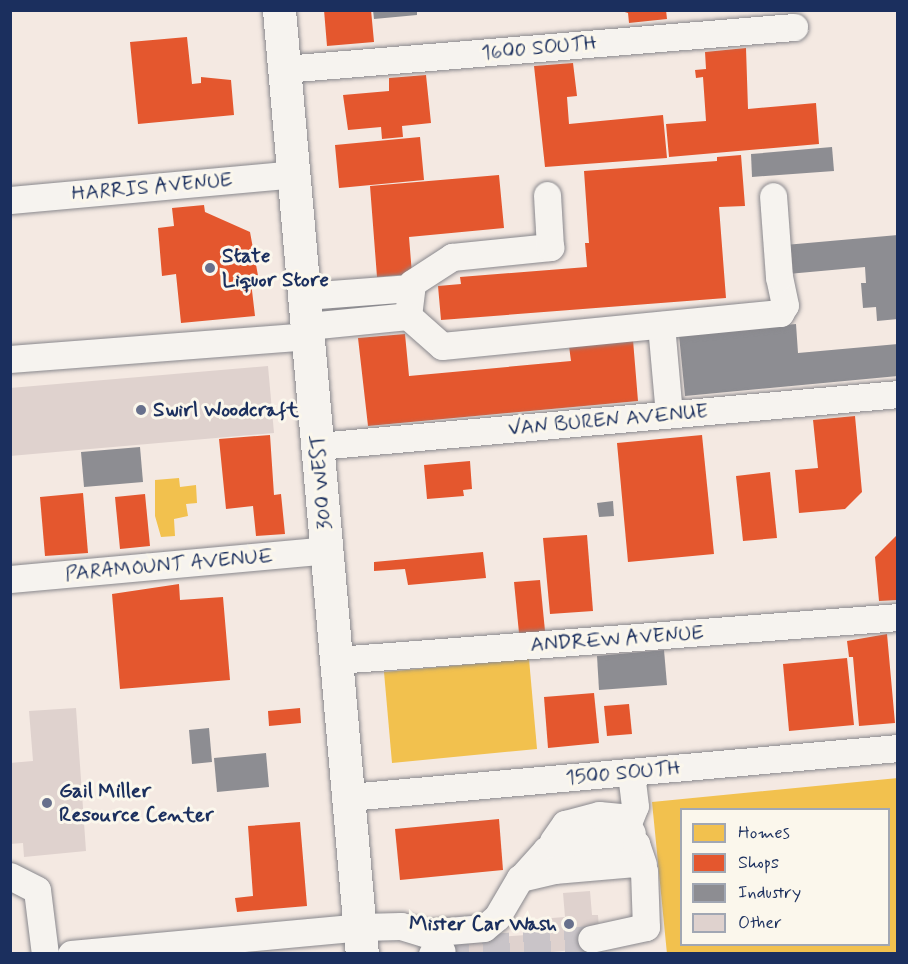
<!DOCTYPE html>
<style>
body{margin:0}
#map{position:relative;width:908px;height:964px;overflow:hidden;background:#f4e9e2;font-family:Mynerve,sans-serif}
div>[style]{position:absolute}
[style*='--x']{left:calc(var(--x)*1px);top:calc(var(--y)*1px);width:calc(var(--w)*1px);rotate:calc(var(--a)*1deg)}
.homes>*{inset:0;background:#f2c14e}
.shops>*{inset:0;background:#e4572e}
.industry>*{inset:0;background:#8d8d92}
.building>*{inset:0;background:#dfd2ce}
.minor-tunnel>*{height:27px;margin-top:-13.5px;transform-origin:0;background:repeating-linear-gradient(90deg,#c9c4c8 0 27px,transparent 0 41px)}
.roads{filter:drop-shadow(0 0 2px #89888d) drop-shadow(0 0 2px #89888d)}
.minor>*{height:27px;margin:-13.5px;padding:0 13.5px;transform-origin:13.5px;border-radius:13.5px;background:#f6f3ef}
.major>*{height:33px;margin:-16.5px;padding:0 16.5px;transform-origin:16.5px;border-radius:16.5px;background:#f6f3ef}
.dots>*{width:16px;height:16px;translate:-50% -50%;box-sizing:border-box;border:3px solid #fbf7ec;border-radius:50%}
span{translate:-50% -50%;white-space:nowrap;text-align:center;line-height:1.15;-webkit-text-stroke:6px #fbf7ec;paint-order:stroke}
.street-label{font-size:21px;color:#1b2f5e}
.poi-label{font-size:21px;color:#1b2f5e;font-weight:700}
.left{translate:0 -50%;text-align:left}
.right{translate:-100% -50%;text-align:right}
.frame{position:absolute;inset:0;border:12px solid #1b2f5e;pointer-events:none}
.legend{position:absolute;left:680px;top:808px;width:210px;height:138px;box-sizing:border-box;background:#fbf7ec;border:2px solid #a1a7b3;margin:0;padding:8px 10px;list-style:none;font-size:18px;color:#1b2f5e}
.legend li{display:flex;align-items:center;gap:12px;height:30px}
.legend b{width:30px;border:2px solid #a1a7b3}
</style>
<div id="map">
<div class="homes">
<div style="clip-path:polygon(179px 478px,180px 487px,196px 485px,197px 503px,186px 504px,188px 516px,174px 519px,175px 536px,161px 537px,155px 516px,155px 480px)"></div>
<div style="clip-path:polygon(529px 659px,537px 749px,392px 763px,384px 672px)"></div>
<div style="clip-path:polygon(evenodd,898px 778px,898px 954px,667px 954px,652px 802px,898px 778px,682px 810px,888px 810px,888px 944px,682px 944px,682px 810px)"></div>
</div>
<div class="shops">
<div style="clip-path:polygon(324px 10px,371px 10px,374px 42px,327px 46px)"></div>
<div style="clip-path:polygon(618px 10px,666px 10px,667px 19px,629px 23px,628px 13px)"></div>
<div style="clip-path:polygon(187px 37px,192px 84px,201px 83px,201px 77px,231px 80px,234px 115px,138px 124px,130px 42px)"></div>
<div style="clip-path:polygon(746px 48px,748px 109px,816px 103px,819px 144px,669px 157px,666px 124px,706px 121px,703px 77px,696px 78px,695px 70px,706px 69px,705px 52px)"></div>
<div style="clip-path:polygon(573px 63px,577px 96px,567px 97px,569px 124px,663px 115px,667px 158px,545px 167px,534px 66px)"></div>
<div style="clip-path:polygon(426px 75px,431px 123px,402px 126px,403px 137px,382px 139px,381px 127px,348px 130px,343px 95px,389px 91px,389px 78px)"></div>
<div style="clip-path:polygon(420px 137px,424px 180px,339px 188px,335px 145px)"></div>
<div style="clip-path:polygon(741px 155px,745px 206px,719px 207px,726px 298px,441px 320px,438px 286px,461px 284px,460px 277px,587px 267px,585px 243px,589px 243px,584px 171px,717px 161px,717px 157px)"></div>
<div style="clip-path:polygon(499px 175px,504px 228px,409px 237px,412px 274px,377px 277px,370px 186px)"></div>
<div style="clip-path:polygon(204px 205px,205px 212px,250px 232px,259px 281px,251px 282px,255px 316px,181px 323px,176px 274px,162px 276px,158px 228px,174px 226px,172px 208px)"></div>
<div style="clip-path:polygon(405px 334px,409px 376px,571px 361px,569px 346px,633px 340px,638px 401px,368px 426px,358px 338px)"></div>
<div style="clip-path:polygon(855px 416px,862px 492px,845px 509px,799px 513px,795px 470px,818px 468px,813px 420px)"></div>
<div style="clip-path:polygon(270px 435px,274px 495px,281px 494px,285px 534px,256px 536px,253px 506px,226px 509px,219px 439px)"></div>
<div style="clip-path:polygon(702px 435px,714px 554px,628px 562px,617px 443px)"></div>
<div style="clip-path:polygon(470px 461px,472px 489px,463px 490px,464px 496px,427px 499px,424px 465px)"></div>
<div style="clip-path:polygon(770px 472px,777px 538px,743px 541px,736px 476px)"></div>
<div style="clip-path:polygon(83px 493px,88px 553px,45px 556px,40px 497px)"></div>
<div style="clip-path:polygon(145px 494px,150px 546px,120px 549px,115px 497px)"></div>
<div style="clip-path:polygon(898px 534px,898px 600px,879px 601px,875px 557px)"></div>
<div style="clip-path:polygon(587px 535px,593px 611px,550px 614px,543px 538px)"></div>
<div style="clip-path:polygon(483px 552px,486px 578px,408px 585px,405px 569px,374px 571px,374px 562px)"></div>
<div style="clip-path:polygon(540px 580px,545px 631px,519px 633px,514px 582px)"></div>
<div style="clip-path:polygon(179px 584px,180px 600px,223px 597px,230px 680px,120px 689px,112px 594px)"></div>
<div style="clip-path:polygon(887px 634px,895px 723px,859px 726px,853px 657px,849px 657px,847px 641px)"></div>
<div style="clip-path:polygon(847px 658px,854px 725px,789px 731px,783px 664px)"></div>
<div style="clip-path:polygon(594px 693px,599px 743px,548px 748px,544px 697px)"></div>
<div style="clip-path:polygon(629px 704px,632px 734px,607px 736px,604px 706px)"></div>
<div style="clip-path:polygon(300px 708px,301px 723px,269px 726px,268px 711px)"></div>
<div style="clip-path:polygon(499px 819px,503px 870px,400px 880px,395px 829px)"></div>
<div style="clip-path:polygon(300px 822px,307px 906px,237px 912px,235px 898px,253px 896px,248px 826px)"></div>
</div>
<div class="industry">
<div style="clip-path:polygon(373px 10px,417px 10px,417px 15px,374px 19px)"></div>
<div style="clip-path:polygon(832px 147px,834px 171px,752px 177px,751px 154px)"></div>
<div style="clip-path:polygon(898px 235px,898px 319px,877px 321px,876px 307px,863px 308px,861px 283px,866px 283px,865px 267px,788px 274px,785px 245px)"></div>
<div style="clip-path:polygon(796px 324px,798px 353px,898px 344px,898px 376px,685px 396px,679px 335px)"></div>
<div style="clip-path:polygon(140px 447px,143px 482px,84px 487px,81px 452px)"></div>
<div style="clip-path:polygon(613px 501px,614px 516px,599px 517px,597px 503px)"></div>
<div style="clip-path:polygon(664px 650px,667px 685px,599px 690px,597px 656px)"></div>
<div style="clip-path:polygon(209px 728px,212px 762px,192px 764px,189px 730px)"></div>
<div style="clip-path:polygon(266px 753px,269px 787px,217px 792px,214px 758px)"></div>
</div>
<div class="building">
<div style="clip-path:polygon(268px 366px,274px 433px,10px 456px,10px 388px)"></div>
<div style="clip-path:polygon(76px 708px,86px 851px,24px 857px,23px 843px,10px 844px,10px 763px,33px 761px,29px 711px)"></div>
<div style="clip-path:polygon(590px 891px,592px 915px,598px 915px,599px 930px,592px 948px,533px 954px,442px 954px,441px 941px,541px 934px,539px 919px,565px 917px,563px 893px)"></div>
</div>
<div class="minor-tunnel">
<div style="--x:442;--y:951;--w:149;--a:-4.6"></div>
</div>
<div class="roads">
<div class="minor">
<div style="--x:284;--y:69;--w:512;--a:-4.71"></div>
<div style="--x:10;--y:200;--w:285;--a:-5.2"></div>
<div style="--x:305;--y:296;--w:106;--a:-4.3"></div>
<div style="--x:408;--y:316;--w:33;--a:-83"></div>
<div style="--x:412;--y:283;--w:48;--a:-33"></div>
<div style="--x:452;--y:257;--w:99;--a:-5.8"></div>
<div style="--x:550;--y:247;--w:52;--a:-93.3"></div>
<div style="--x:661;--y:325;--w:89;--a:84.9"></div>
<div style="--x:308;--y:326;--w:100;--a:-5.7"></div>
<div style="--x:408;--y:316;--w:45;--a:41.4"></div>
<div style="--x:442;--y:346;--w:340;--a:-5.6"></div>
<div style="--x:780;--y:313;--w:9;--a:-58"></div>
<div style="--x:785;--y:305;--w:29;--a:-102"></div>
<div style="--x:779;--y:277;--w:81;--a:-94.2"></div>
<div style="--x:10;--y:359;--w:300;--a:-4.4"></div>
<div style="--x:318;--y:446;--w:582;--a:-5.12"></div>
<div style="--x:10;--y:579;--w:318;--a:-5.2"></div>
<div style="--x:337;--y:660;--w:563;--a:-4.38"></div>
<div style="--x:349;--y:797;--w:551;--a:-5.1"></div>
<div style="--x:628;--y:823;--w:18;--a:-68"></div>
<div style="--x:635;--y:806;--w:34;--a:-97"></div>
<div style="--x:553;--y:841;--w:21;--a:-55"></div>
<div style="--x:565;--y:824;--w:35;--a:-15"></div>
<div style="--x:599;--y:815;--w:24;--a:5"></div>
<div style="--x:623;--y:817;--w:18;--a:61"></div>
<div style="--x:10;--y:876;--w:30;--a:27"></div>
<div style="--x:37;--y:890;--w:64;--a:82.9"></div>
<div style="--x:521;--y:878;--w:38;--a:-48"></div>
<div style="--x:546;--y:850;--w:56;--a:-10.3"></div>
<div style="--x:601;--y:840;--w:25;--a:-5"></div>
<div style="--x:626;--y:838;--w:12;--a:31"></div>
<div style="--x:636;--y:844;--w:21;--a:71"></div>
<div style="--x:71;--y:954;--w:290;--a:-5.3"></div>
<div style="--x:360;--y:927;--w:41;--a:-1.4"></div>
<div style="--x:401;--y:926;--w:24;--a:17"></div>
<div style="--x:424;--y:933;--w:60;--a:-4.8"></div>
<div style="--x:484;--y:928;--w:17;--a:-40"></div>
<div style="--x:497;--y:917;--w:45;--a:-59.5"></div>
<div style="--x:520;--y:878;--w:35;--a:-13"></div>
<div style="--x:554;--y:870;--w:81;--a:-4.9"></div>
<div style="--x:635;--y:863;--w:12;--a:42"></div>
<div style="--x:644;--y:871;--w:56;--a:88"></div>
<div style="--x:646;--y:927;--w:56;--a:167.7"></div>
<div style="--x:432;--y:954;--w:10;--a:-17"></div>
</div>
<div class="major">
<div style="--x:279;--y:10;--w:948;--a:84.98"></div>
</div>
</div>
<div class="dots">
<div style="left:210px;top:268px;background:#67708c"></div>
<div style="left:141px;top:410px;background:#67708c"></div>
<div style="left:47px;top:803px;background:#67708c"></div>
<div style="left:569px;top:924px;background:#67708c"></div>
</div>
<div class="street-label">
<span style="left:539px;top:48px;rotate:-5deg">1600 SOUTH</span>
<span style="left:152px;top:187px;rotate:-5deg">HARRIS AVENUE</span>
<span style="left:608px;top:420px;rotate:-5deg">VAN BUREN AVENUE</span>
<span style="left:321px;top:482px;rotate:-95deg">300 WEST</span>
<span style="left:169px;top:565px;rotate:-5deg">PARAMOUNT AVENUE</span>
<span style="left:617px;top:639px;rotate:-4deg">ANDREW AVENUE</span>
<span style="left:623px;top:773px;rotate:-5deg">1500 SOUTH</span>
</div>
<div class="poi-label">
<span class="left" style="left:222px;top:268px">State<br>Liquor Store</span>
<span class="left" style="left:153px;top:410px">Swirl Woodcraft</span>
<span class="left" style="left:59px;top:803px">Gail Miller<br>Resource Center</span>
<span class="right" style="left:557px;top:924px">Mister Car Wash</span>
</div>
<div class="frame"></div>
<ul class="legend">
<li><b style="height:16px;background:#f2c14e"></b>Homes</li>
<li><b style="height:16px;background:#e4572e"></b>Shops</li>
<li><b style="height:16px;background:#8d8d92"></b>Industry</li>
<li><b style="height:16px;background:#dfd2ce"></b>Other</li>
</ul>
</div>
